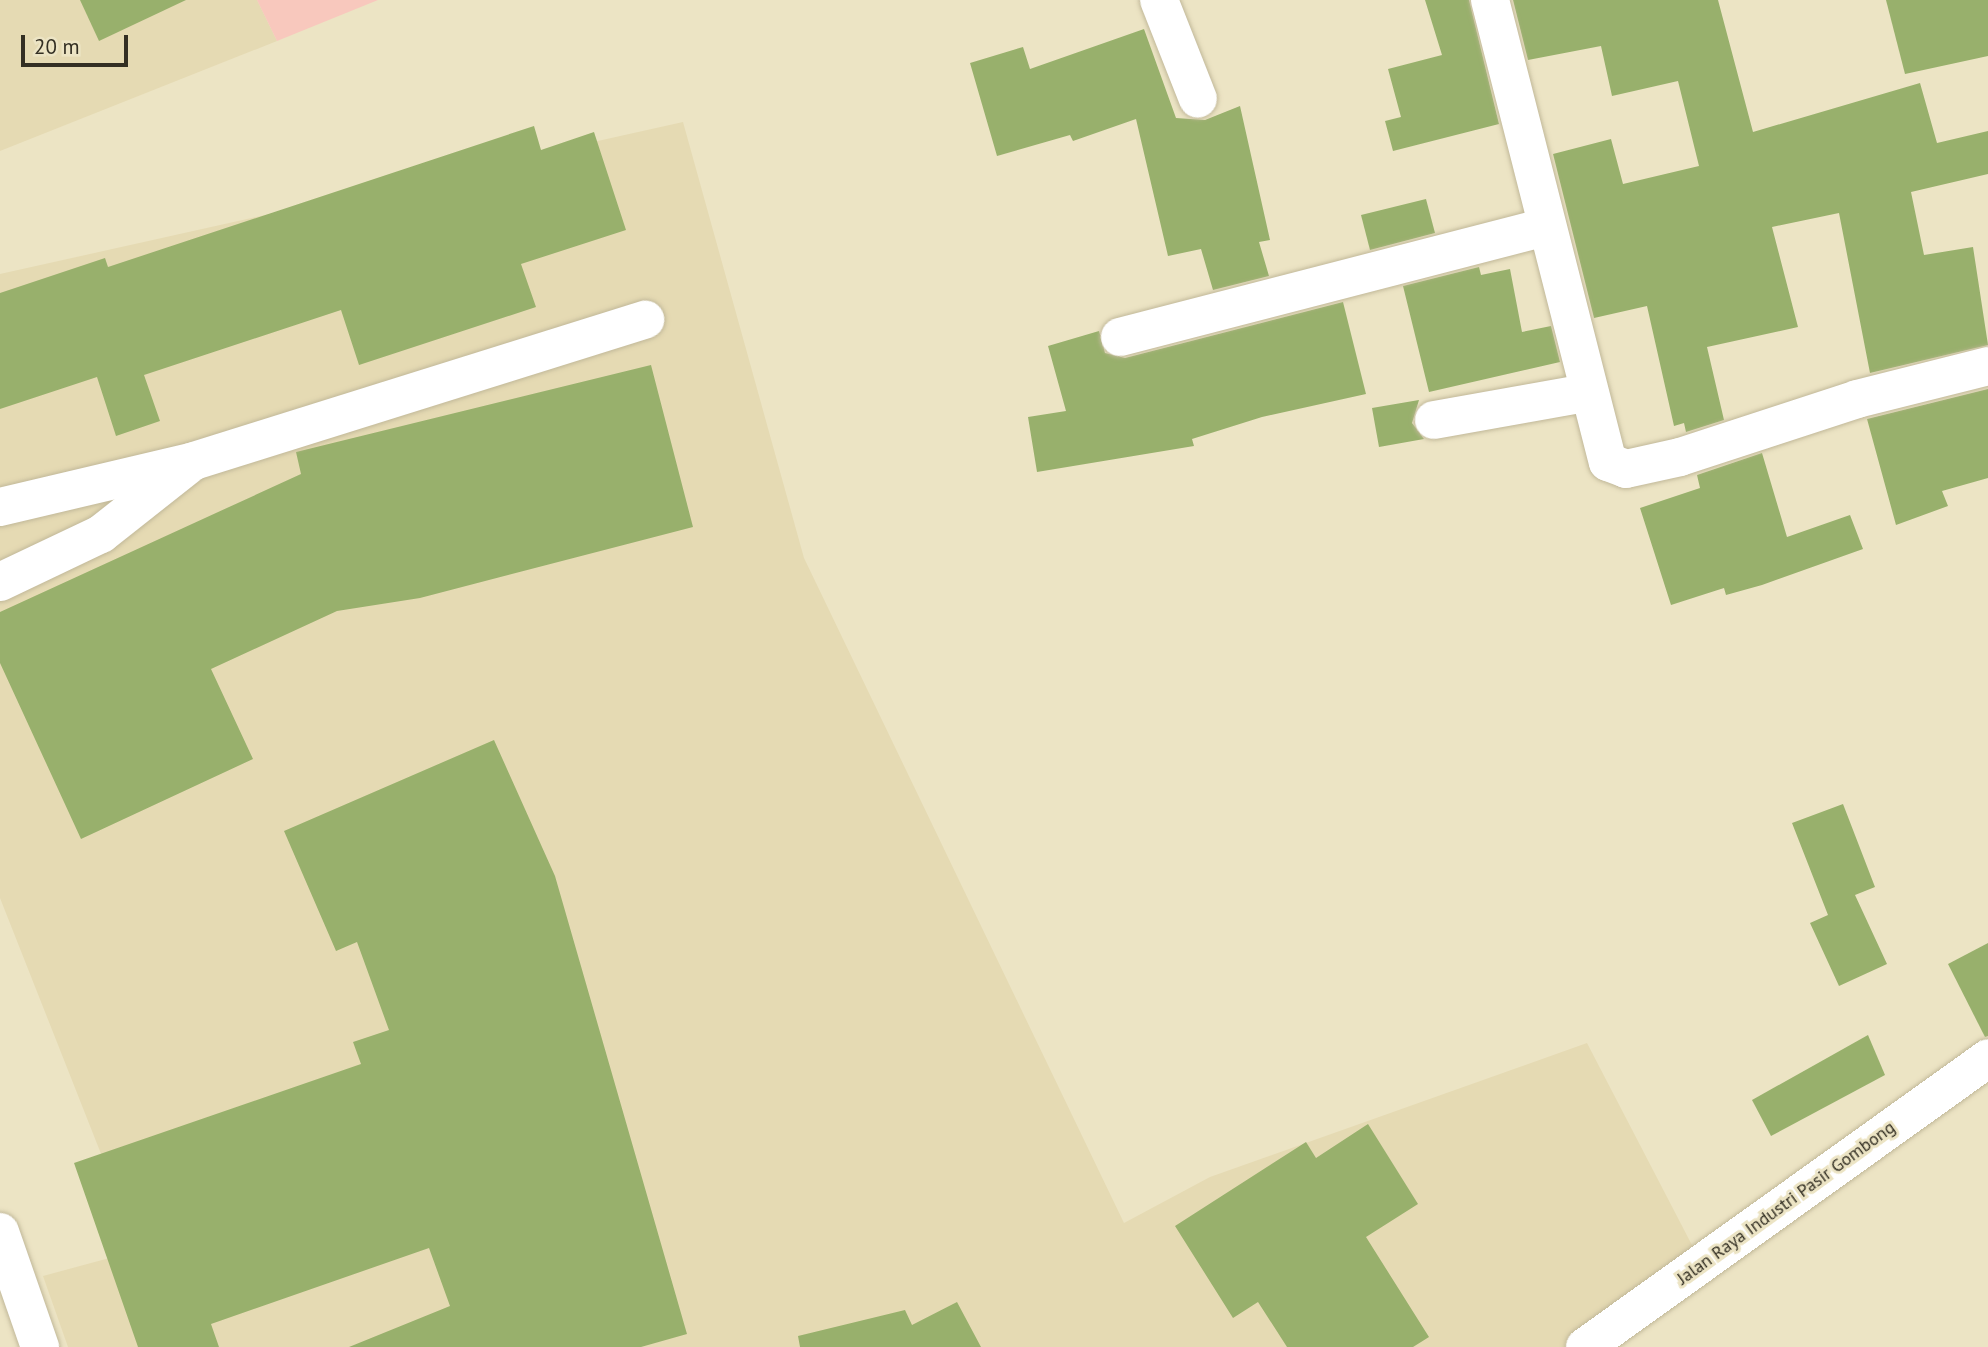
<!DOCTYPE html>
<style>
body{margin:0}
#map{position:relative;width:1988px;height:1347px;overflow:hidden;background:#ece4c4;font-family:"PT Sans",sans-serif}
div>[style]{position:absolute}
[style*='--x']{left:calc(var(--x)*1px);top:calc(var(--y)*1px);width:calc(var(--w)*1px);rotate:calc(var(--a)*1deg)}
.built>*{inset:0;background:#e5dab3}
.green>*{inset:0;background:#f8c8bd}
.building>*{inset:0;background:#98b06c}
.roads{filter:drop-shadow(0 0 2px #c1b899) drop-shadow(0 0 2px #c1b899)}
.minor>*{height:38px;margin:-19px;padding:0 19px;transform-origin:19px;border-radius:19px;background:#fff}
.major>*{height:38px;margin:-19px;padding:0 19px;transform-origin:19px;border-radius:19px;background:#fff}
span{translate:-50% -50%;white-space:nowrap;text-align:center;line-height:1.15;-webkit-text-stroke:6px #ece4c4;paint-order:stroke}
.street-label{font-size:18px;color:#332f23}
.scale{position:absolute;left:21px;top:35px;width:107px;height:32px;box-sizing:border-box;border:4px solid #332f23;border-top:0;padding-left:9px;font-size:21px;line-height:24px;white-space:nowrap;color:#332f23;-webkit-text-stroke:5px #ece4c4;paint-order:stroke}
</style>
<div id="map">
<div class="built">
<div style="clip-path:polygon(0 0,257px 0,277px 41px,0 151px)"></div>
<div style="clip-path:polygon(683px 122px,804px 558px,1124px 1223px,1210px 1177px,1587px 1043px,1707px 1274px,1614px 1335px,1620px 1347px,68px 1347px,43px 1276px,139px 1250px,0 898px,0 274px)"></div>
</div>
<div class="green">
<div style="clip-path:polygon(257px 0,378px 0,277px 41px)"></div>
</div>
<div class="building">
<div style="clip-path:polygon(80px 0,186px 0,99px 41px)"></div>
<div style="clip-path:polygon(1425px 0,1469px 0,1499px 124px,1393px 151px,1385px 121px,1401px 117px,1388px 69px,1442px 55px)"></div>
<div style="clip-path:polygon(1513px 0,1718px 0,1753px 132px,1920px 83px,1937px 143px,1988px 131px,1988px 174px,1911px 192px,1924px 255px,1973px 247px,1988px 345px,1870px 373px,1839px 213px,1772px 227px,1798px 327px,1707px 347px,1724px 420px,1686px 432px,1684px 423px,1674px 426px,1647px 306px,1594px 318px,1553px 154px,1611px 139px,1623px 184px,1699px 166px,1678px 81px,1612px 96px,1601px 46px,1528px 60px)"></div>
<div style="clip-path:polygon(1886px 0,1988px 0,1988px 56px,1905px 74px)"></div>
<div style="clip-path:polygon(1144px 29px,1176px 118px,1205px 120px,1240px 106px,1270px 240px,1259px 242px,1269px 276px,1213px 290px,1201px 249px,1168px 256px,1136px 119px,1073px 141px,1070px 135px,997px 156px,970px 63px,1023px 47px,1030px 69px)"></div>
<div style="clip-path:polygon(534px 126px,541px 150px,594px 132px,626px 230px,521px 264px,536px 307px,359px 365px,341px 310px,144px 375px,160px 421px,116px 436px,97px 377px,0 409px,0 293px,105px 258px,108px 267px)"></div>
<div style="clip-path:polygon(1426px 199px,1435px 233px,1370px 250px,1361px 215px)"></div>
<div style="clip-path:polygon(1479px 267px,1481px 275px,1510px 269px,1522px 332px,1551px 326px,1560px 362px,1429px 392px,1403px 286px)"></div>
<div style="clip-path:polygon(1343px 302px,1366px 394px,1262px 417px,1192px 439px,1194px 446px,1037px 472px,1028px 417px,1066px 411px,1048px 346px,1099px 331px,1105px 353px,1125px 358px)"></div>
<div style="clip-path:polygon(651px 365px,693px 527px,420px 598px,337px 611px,211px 669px,253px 759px,81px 839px,0 663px,0 612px,301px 474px,296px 452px)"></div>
<div style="clip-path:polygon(1988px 389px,1988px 478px,1942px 491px,1948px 506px,1896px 525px,1867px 419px)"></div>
<div style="clip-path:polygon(1419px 400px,1412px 423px,1424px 439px,1379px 447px,1372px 408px)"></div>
<div style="clip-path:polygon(1762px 453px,1787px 537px,1850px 515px,1863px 549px,1762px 585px,1726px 595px,1724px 588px,1671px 605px,1640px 508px,1700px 488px,1697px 475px)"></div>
<div style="clip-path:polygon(494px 740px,555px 876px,687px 1334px,641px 1347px,349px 1347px,450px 1306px,429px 1248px,211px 1324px,219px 1347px,138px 1347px,74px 1163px,361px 1064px,353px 1042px,389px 1030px,357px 942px,336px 951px,284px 831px)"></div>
<div style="clip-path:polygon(1843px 804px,1875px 887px,1855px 895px,1887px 964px,1839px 986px,1810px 923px,1828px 915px,1792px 823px)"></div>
<div style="clip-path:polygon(1988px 943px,1988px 1036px,1985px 1037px,1948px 964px)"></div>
<div style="clip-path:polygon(1868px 1035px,1885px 1075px,1771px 1136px,1752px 1100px)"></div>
<div style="clip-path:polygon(1368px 1124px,1418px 1204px,1366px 1237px,1429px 1337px,1413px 1347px,1287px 1347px,1258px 1302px,1233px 1318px,1175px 1226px,1306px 1142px,1316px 1158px)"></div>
<div style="clip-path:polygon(957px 1302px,981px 1347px,800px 1347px,798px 1336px,905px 1310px,912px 1325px)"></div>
</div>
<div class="roads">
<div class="minor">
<div style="--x:1159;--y:0;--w:106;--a:68.5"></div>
<div style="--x:1490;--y:0;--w:477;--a:75.7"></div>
<div style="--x:1608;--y:462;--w:19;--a:21"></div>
<div style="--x:1626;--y:469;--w:55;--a:-12.5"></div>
<div style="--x:1680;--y:457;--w:186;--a:-18.1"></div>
<div style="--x:1857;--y:399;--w:135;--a:-14.1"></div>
<div style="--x:1120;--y:337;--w:439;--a:-14.5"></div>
<div style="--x:1434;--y:420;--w:153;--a:-10.1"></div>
<div style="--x:0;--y:507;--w:199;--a:-13.3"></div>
<div style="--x:194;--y:461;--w:473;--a:-17.4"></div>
<div style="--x:0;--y:582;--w:112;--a:-25.4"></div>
<div style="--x:101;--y:534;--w:110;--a:-38.3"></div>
<div style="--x:0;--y:1232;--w:122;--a:70.8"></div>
</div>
<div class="major">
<div style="--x:1585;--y:1347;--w:496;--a:-35.6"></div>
</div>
</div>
<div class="street-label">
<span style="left:1786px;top:1203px;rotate:-36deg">Jalan Raya Industri Pasir Gombong</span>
</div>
<div class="scale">20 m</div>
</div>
